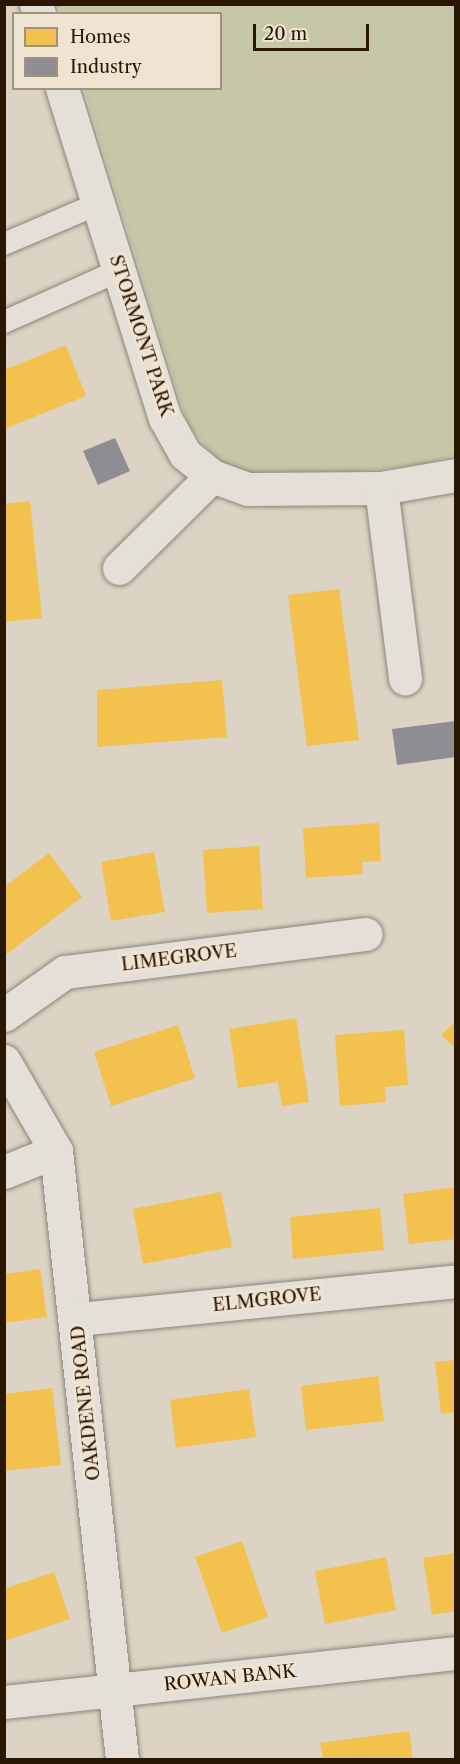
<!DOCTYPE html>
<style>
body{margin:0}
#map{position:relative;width:460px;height:1764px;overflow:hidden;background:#dcd3c4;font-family:"Libre Caslon Text",serif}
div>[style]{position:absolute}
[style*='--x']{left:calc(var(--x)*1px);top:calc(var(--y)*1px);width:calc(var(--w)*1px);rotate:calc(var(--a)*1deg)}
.green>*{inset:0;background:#c6c7a7}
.homes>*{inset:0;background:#f2c14e}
.industry>*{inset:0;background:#8d8d92}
.roads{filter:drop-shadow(0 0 2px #8c857a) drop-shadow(0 0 2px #8c857a)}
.service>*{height:22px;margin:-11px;padding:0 11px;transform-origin:11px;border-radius:11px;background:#e4e0d8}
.minor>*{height:33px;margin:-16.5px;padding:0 16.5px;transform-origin:16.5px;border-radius:16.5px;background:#e4e0d8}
span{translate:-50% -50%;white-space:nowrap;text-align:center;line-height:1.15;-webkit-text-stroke:6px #efe4d2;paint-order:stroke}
.street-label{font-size:18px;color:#291603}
.frame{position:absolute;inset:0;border:6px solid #291603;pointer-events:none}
.legend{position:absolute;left:12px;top:12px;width:210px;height:78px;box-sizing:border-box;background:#efe4d2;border:2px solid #a0927f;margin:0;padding:8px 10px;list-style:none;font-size:18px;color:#291603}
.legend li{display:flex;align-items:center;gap:12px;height:30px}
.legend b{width:30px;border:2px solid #a0927f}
.scale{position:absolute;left:253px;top:24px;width:116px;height:27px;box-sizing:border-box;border:3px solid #291603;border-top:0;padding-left:8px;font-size:18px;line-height:21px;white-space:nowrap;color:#291603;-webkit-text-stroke:4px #efe4d2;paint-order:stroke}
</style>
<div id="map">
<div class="green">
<div style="clip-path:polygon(58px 5px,455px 5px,455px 455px,423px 464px,287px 479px,245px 473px,217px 460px,188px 425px,84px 89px,220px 88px,220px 14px,61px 13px)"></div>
</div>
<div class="homes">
<div style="clip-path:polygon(66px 345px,86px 396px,4px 429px,4px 370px)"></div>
<div style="clip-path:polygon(30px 501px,42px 618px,4px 622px,4px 504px)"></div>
<div style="clip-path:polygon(339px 589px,359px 740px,307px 746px,288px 595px)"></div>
<div style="clip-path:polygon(222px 680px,227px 737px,97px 747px,97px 690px)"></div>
<div style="clip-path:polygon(379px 823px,381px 861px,362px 862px,363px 874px,306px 878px,303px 828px)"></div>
<div style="clip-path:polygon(259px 846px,263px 909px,207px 913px,203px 850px)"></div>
<div style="clip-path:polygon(154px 852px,165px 912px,111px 921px,101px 862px)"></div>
<div style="clip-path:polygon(49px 853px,82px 897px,4px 956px,4px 887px)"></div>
<div style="clip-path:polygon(296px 1018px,309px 1102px,282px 1106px,278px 1082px,238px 1088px,229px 1029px)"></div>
<div style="clip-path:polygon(456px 1021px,456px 1049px,441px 1035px)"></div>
<div style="clip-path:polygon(178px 1025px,195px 1078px,111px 1106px,94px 1052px)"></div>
<div style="clip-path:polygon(404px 1030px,408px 1085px,385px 1087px,386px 1102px,340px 1106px,335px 1035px)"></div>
<div style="clip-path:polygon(456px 1187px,456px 1239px,409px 1244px,403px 1194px)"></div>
<div style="clip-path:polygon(221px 1192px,232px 1247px,143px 1264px,133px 1209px)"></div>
<div style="clip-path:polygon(380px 1208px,384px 1250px,293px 1259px,290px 1217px)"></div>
<div style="clip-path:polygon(40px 1269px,47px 1317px,4px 1323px,4px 1274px)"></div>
<div style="clip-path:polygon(456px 1360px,456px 1412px,441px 1414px,435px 1362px)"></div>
<div style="clip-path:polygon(378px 1376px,384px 1421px,306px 1430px,301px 1386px)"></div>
<div style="clip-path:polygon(52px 1388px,61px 1465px,4px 1471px,4px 1394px)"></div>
<div style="clip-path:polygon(249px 1389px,256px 1437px,176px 1448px,170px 1400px)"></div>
<div style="clip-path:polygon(242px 1541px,268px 1617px,222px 1633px,195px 1557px)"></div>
<div style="clip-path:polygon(456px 1553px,456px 1611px,432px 1615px,423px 1558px)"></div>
<div style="clip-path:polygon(386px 1557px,396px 1610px,325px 1624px,315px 1571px)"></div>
<div style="clip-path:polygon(54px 1572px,70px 1619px,4px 1641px,4px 1589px)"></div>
<div style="clip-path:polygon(409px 1731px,413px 1760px,323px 1760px,320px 1743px)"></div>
</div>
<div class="industry">
<div style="clip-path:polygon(115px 438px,130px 471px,98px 485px,83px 451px)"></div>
<div style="clip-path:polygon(456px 721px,456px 757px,397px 765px,392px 729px)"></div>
</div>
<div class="roads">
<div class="service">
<div style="--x:4;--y:244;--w:102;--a:-23.1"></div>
<div style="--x:4;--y:322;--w:127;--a:-24.1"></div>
</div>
<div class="minor">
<div style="--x:36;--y:4;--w:10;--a:73"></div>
<div style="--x:62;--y:88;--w:346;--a:72.7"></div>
<div style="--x:165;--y:418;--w:41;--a:60.9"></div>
<div style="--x:185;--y:454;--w:35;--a:39"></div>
<div style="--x:212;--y:476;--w:38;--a:20"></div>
<div style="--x:248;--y:489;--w:133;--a:-0.4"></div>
<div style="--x:381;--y:488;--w:76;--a:-9.8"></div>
<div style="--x:381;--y:488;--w:192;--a:82.8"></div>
<div style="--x:119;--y:568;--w:131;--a:-44.7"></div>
<div style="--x:4;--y:1015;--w:75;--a:-35.2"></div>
<div style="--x:65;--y:972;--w:303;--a:-7.2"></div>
<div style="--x:4;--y:1061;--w:104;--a:60"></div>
<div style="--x:56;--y:1151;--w:613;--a:83.81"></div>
<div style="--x:4;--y:1172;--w:56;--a:-22"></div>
<div style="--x:78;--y:1319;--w:380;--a:-5.7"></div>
<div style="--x:4;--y:1702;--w:455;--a:-6.2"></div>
</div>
</div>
<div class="street-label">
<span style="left:141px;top:336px;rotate:72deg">STORMONT PARK</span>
<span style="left:179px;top:958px;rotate:-7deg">LIMEGROVE</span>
<span style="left:267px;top:1300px;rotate:-6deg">ELMGROVE</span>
<span style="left:86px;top:1403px;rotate:-96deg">OAKDENE ROAD</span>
<span style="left:230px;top:1678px;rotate:-6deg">ROWAN BANK</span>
</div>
<div class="frame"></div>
<ul class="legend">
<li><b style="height:16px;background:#f2c14e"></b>Homes</li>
<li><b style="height:16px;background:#8d8d92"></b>Industry</li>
</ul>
<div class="scale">20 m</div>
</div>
